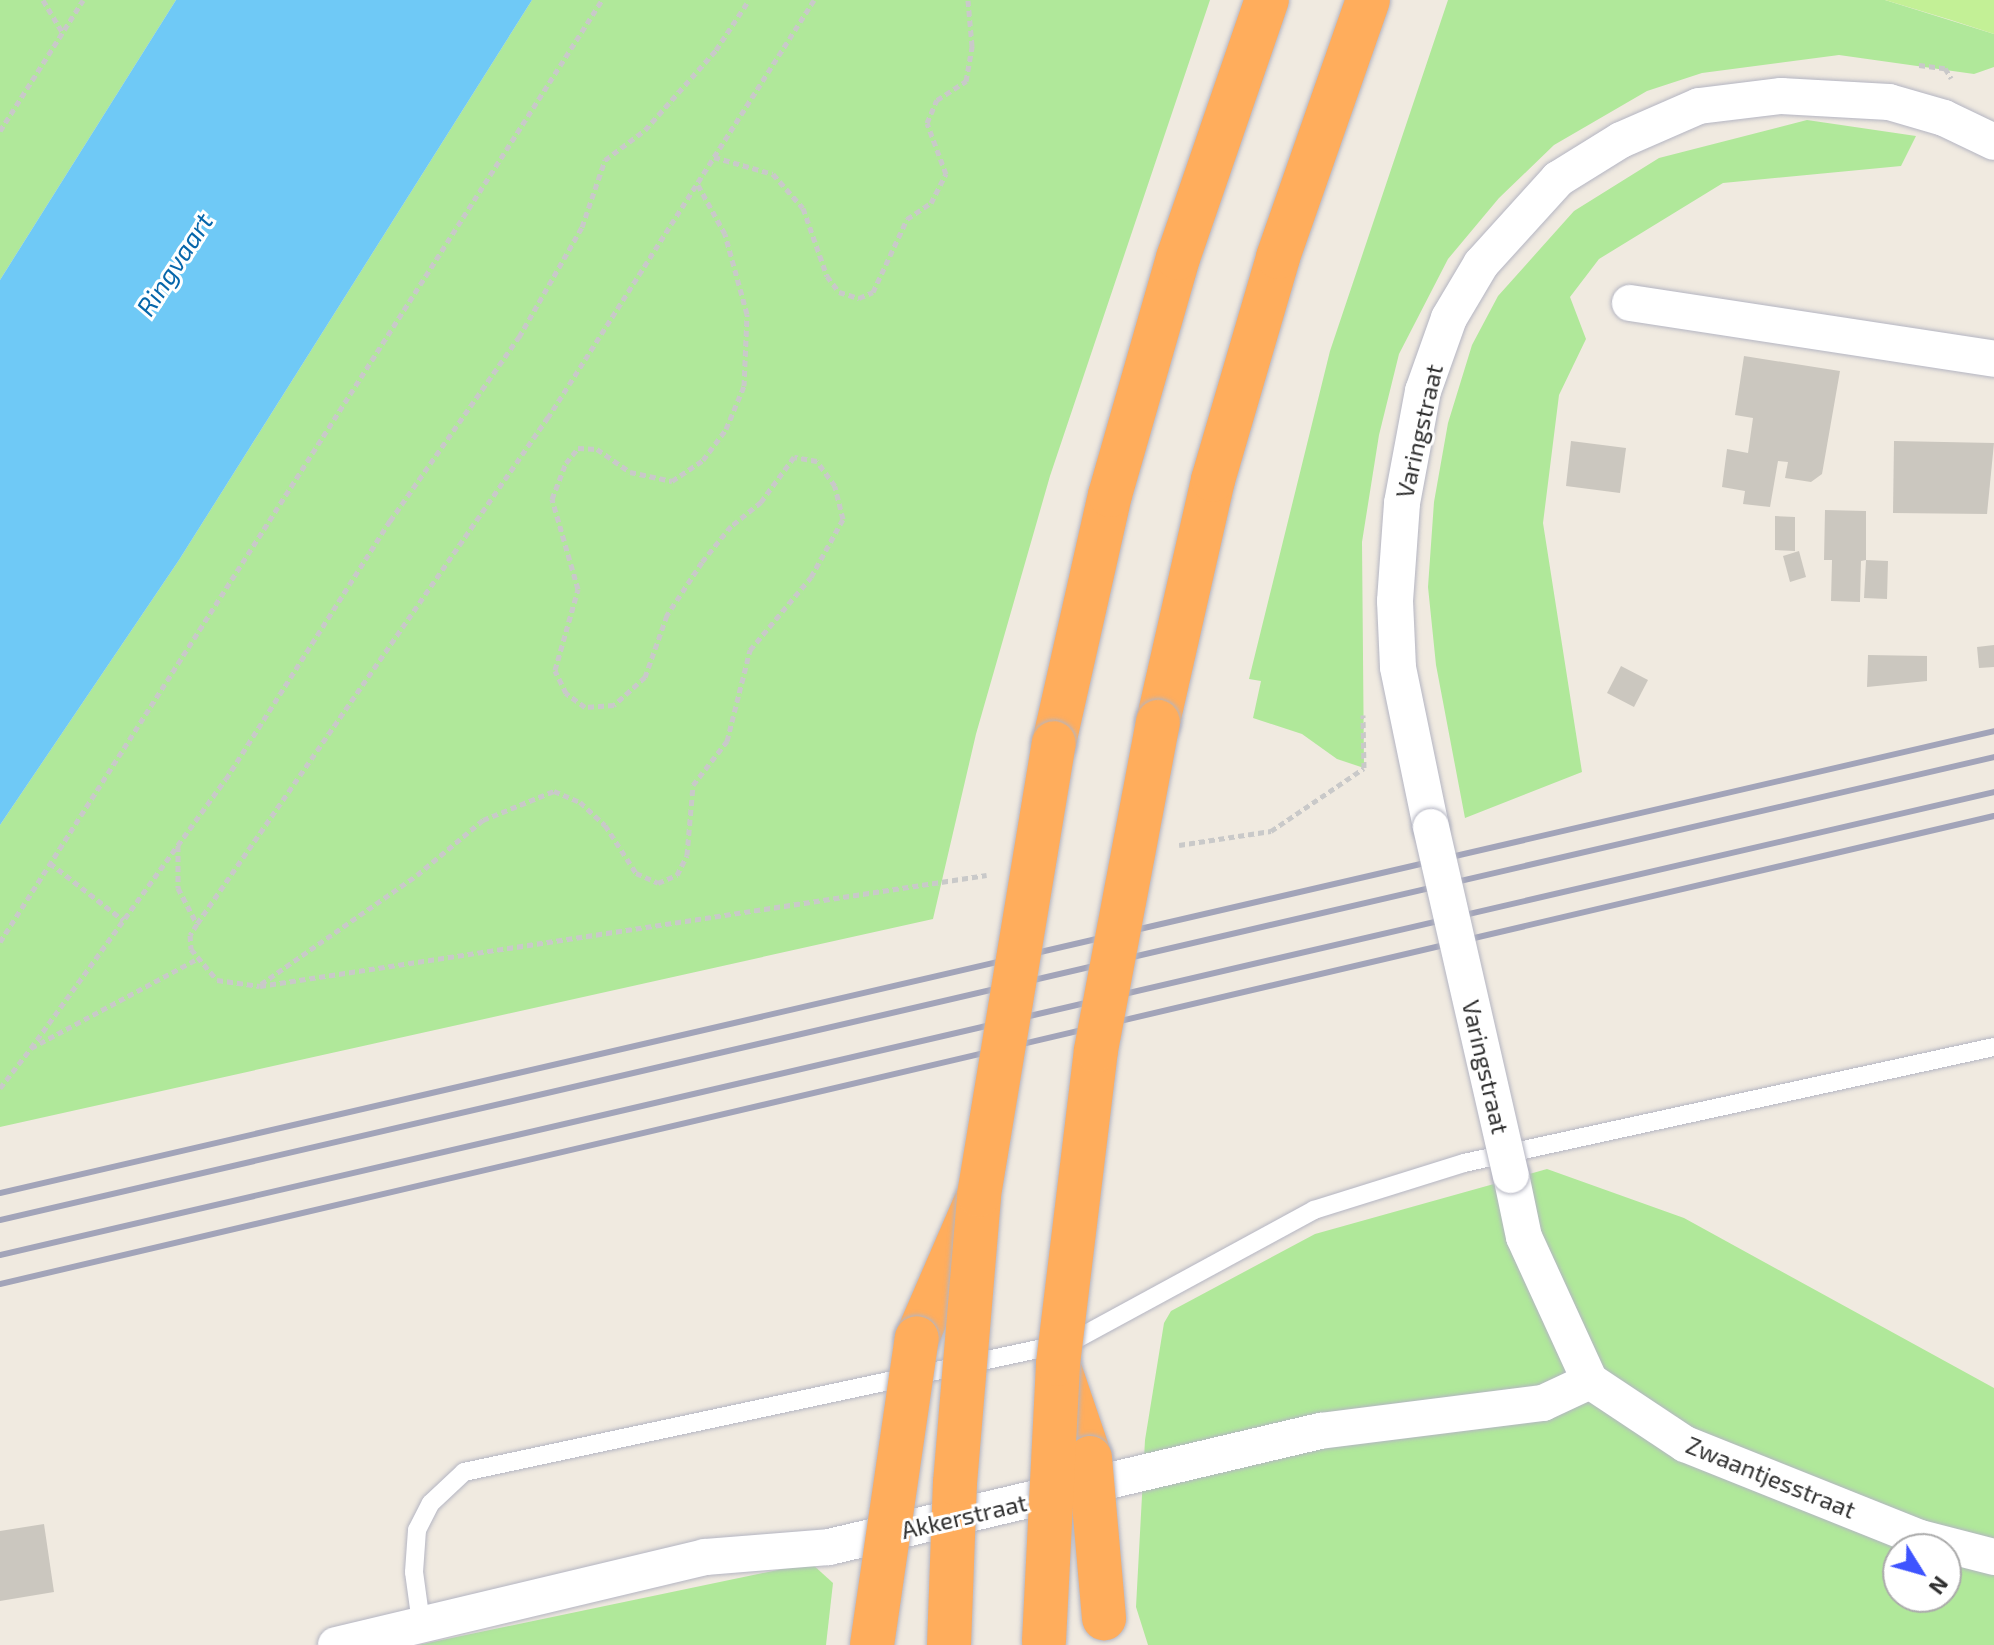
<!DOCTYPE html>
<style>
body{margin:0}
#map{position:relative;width:1994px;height:1645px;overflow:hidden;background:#f0eae0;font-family:"Exo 2",sans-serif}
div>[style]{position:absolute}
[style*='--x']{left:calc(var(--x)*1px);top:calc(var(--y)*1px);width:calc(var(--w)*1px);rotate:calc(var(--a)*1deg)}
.green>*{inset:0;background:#b0e89a}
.pitch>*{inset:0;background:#c3f096}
.water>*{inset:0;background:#6fc9f6}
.building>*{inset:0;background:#cbc7bf}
.path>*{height:5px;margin-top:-2.5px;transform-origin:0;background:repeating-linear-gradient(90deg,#c9c9c9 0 6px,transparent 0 10px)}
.roads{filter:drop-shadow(0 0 2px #b4b5c2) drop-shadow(0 0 2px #b4b5c2)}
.lane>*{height:18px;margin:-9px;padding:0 9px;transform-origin:9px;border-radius:9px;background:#fff}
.street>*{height:36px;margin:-18px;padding:0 18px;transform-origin:18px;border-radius:18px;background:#fff}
.highway>*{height:44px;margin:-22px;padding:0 22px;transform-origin:22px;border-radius:22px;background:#ffad5c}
.rail>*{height:6px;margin:-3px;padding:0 3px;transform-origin:3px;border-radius:3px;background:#a2a4b9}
.bridges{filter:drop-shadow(0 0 2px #b4b5c2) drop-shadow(0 0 2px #b4b5c2)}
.street-bridge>*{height:36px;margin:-18px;padding:0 18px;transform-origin:18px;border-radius:18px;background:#fff}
.highway-bridge>*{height:44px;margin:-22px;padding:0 22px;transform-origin:22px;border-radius:22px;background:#ffad5c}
span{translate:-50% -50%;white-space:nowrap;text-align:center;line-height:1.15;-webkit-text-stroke:6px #fff;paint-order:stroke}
.street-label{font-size:24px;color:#2e2e2e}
.water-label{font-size:26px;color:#0666aa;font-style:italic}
.north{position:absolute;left:1882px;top:1533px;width:80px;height:80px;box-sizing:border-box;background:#fff;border:2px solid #ababab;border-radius:50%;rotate:127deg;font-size:22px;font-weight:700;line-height:32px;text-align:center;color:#2e2e2e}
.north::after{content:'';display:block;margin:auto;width:28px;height:36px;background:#3e54ff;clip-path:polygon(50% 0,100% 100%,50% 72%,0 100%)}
</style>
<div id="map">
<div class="green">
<div style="clip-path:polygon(0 0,176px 0,0 280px)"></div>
<div style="clip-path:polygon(532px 0,1210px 0,1050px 476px,976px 734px,933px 919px,0 1127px,0 825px,179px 560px)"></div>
<div style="clip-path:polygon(1448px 0,1885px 0,1994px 34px,1994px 67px,1974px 74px,1839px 55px,1702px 73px,1647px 91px,1554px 145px,1499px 198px,1448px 259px,1399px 354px,1379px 435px,1362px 542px,1364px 768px,1337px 759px,1302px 734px,1253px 718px,1261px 681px,1249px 679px,1330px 351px)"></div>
<div style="clip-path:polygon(1807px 120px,1916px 136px,1901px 166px,1723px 183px,1599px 259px,1570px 297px,1586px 339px,1559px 395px,1543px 523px,1582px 772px,1465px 818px,1436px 665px,1428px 587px,1434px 502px,1448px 423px,1472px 345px,1498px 296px,1574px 211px,1659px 158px)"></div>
<div style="clip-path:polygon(evenodd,1547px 1169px,1684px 1218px,1994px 1388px,1994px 1645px,1148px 1645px,1136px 1607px,1145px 1440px,1164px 1323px,1171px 1311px,1315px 1234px,1547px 1169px,1898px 1549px,1946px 1549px,1946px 1597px,1898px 1597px,1898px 1549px)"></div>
<div style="clip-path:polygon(811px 1563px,833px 1583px,826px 1645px,418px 1645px)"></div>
</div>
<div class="pitch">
<div style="clip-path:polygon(1885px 0,1994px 0,1994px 34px,1951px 20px)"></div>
</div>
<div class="water">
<div style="clip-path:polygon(176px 0,532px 0,179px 560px,0 825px,0 280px)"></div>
</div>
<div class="building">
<div style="clip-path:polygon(1744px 356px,1840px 371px,1822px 474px,1811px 482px,1785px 478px,1788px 462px,1778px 461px,1770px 507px,1743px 504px,1745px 491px,1722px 487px,1727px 449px,1748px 453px,1753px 418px,1735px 415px)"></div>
<div style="clip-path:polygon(1571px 441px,1626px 448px,1620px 493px,1566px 486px)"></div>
<div style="clip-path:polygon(1894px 441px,1994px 443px,1987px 514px,1893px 513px)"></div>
<div style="clip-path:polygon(1825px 510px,1866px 511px,1866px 560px,1888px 561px,1887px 599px,1864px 598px,1866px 560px,1861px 561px,1860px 602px,1831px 601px,1832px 560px,1824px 560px)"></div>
<div style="clip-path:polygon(1775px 516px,1795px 517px,1795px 551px,1775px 550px)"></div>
<div style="clip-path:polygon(1799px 551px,1806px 577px,1790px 582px,1783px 556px)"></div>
<div style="clip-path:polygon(1994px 645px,1994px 667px,1979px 668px,1977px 647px)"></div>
<div style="clip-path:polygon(1868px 655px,1927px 656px,1927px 681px,1867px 687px)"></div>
<div style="clip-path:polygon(1621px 666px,1648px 680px,1634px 707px,1607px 693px)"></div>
<div style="clip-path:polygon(44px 1524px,54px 1592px,0 1601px,0 1531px)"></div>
</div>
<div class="path">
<div style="--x:43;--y:0;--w:39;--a:59"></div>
<div style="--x:814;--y:0;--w:495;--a:122.5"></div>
<div style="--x:548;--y:417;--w:617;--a:124.7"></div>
<div style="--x:197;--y:924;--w:13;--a:122"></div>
<div style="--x:190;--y:935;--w:14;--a:86"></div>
<div style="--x:191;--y:949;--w:40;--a:50"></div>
<div style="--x:217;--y:980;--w:43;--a:7.9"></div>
<div style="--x:260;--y:986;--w:735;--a:-8.68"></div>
<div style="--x:1919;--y:65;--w:26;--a:7"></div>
<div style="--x:1945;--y:68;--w:12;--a:59"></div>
<div style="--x:0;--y:131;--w:155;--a:-57.6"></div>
<div style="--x:714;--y:157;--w:61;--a:16.1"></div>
<div style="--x:773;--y:174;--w:45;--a:48.6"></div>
<div style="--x:803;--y:208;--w:72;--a:70.6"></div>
<div style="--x:827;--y:276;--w:20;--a:53"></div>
<div style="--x:839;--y:292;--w:21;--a:17"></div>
<div style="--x:859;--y:298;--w:15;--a:-23"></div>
<div style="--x:873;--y:292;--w:81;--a:-65"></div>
<div style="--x:907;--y:219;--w:29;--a:-34"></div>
<div style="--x:931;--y:203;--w:33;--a:-63"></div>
<div style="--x:946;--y:174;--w:54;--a:-110.4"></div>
<div style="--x:927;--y:123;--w:25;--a:-67"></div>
<div style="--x:937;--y:100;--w:35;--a:-33"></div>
<div style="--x:966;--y:81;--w:36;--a:-80"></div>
<div style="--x:972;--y:46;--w:46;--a:-95"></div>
<div style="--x:178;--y:845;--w:43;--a:90"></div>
<div style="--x:178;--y:888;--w:41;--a:62.2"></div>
<div style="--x:1179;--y:845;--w:93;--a:-8.7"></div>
<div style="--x:1271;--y:831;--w:112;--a:-34.1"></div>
<div style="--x:1364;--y:768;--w:53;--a:-91.1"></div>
<div style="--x:50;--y:863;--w:93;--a:38"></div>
<div style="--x:0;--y:942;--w:1118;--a:-57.42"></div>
<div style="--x:261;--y:984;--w:190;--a:-34.9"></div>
<div style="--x:417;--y:875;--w:86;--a:-39.8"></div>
<div style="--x:483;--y:820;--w:77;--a:-22.2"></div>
<div style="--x:554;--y:791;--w:28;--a:23"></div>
<div style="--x:580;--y:802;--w:34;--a:43"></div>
<div style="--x:605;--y:825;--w:57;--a:57.1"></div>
<div style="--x:636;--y:873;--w:24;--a:24"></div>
<div style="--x:658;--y:883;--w:21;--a:-23"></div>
<div style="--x:677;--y:875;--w:22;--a:-63"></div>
<div style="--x:687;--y:855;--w:70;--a:-85.1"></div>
<div style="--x:693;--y:785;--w:56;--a:-52.3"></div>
<div style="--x:727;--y:741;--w:94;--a:-75.8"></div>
<div style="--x:750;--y:650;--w:95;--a:-50.1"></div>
<div style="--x:811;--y:577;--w:66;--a:-61.1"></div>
<div style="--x:843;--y:519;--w:34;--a:-104"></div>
<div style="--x:835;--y:486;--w:31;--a:-126"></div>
<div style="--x:817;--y:461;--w:23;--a:-170"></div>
<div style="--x:794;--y:457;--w:56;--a:126.3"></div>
<div style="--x:761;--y:502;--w:38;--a:141"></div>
<div style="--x:731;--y:526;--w:46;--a:128.9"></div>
<div style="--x:702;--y:562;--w:64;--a:123.4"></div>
<div style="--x:667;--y:615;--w:66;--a:109.5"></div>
<div style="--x:645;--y:677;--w:42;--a:137.9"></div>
<div style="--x:614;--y:705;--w:29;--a:176"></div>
<div style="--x:585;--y:707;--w:24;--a:-144"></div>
<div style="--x:566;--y:693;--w:25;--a:-116"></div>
<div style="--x:555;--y:670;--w:84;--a:-74.1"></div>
<div style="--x:578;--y:589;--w:94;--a:-106.1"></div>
<div style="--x:552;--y:499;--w:39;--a:-69"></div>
<div style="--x:566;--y:463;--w:19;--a:-51"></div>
<div style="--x:578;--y:448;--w:19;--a:3"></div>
<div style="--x:597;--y:449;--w:40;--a:34.9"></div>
<div style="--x:630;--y:472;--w:43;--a:12.1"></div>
<div style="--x:672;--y:481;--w:37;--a:-34"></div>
<div style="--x:703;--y:460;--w:39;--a:-53"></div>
<div style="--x:726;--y:429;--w:47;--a:-67.3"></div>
<div style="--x:744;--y:386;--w:72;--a:-87.6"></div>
<div style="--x:747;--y:314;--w:83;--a:-105.4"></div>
<div style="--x:725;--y:234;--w:58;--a:-118.8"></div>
<div style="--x:31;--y:1048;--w:332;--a:-54.1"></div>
<div style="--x:226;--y:779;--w:306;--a:-57.6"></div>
<div style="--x:390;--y:521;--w:225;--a:-55"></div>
<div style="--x:519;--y:337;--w:127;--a:-60.2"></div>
<div style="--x:582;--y:227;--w:71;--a:-71.1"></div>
<div style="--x:605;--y:160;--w:50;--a:-36.9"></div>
<div style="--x:645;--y:130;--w:107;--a:-48.4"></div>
<div style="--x:716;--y:50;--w:60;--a:-56.6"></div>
<div style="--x:0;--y:1088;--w:51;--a:-52.2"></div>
<div style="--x:31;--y:1048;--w:186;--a:-28.2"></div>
</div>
<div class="roads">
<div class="lane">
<div style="--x:421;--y:1623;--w:51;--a:-97.8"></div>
<div style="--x:414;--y:1572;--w:42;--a:-85.9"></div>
<div style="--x:417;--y:1530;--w:30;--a:-63"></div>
<div style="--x:431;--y:1503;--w:45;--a:-43.2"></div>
<div style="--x:464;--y:1472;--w:621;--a:-12.09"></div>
<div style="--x:1071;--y:1342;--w:277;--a:-28.5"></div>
<div style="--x:1314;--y:1210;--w:157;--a:-17.4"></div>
<div style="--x:1464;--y:1163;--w:543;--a:-12.35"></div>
</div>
<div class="street">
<div style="--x:1630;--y:303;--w:368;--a:8.7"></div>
<div style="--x:1431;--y:827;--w:163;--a:-101.7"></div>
<div style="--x:1398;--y:667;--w:66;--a:-92.6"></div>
<div style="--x:1395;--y:601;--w:98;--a:-85.9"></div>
<div style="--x:1402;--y:503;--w:114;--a:-79.4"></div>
<div style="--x:1423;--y:391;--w:77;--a:-70.4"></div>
<div style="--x:1449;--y:318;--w:63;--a:-59.3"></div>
<div style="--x:1481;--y:264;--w:115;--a:-47.8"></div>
<div style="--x:1558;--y:179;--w:74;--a:-31.8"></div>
<div style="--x:1621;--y:140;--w:85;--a:-23.6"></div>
<div style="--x:1699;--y:106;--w:83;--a:-7"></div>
<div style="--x:1781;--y:96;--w:108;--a:3.2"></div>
<div style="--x:1889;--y:102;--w:57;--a:16.2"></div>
<div style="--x:1944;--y:118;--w:55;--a:25.6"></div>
<div style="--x:1511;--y:1175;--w:63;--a:78.2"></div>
<div style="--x:1524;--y:1237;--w:158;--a:65.4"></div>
<div style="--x:1590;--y:1381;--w:114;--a:33.6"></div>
<div style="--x:1685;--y:1444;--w:253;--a:21.8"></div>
<div style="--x:1920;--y:1538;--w:76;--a:14.4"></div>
<div style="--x:336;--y:1645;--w:379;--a:-13.4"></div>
<div style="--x:705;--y:1557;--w:124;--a:-4.6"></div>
<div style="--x:829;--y:1547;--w:505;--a:-13.29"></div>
<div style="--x:1320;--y:1431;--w:225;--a:-7.2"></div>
<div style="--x:1543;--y:1403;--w:52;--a:-25.1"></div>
</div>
<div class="highway">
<div style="--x:1158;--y:722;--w:248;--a:-77.2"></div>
<div style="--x:1213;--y:480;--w:232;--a:-73.7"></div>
<div style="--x:1278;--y:257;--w:272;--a:-70.7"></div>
<div style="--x:1054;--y:743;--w:254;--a:-77.3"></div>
<div style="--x:1110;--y:495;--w:247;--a:-74"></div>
<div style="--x:1178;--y:258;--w:273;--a:-71"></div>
<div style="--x:917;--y:1338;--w:146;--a:-66.6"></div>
<div style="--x:1058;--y:1364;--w:99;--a:71.2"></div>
</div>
</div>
<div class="rail">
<div style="--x:0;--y:1193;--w:2047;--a:-13.04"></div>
<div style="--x:0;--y:1220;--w:2047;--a:-13.07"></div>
<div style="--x:0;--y:1255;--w:2047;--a:-13.07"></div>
<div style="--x:0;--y:1284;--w:2048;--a:-13.21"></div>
</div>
<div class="bridges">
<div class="street-bridge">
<div style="--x:1431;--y:827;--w:357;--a:77.1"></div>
</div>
<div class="highway-bridge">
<div style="--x:1090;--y:1458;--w:161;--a:85"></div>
<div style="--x:1044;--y:1641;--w:277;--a:-87.1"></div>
<div style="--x:1058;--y:1364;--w:316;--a:-83.1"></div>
<div style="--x:1096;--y:1050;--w:334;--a:-79.3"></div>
<div style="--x:872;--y:1645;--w:310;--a:-81.7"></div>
<div style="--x:949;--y:1645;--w:162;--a:-87.9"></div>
<div style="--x:955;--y:1483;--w:289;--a:-85.2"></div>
<div style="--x:979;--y:1195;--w:458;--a:-80.6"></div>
</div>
</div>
<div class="street-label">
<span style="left:1419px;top:431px;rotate:-77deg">Varingstraat</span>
<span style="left:1486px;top:1067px;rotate:77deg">Varingstraat</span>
<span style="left:1771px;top:1477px;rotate:22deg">Zwaantjesstraat</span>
<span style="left:964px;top:1516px;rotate:-13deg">Akkerstraat</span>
</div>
<div class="water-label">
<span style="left:174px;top:264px;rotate:-57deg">Ringvaart</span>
</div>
<div class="north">N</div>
</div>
